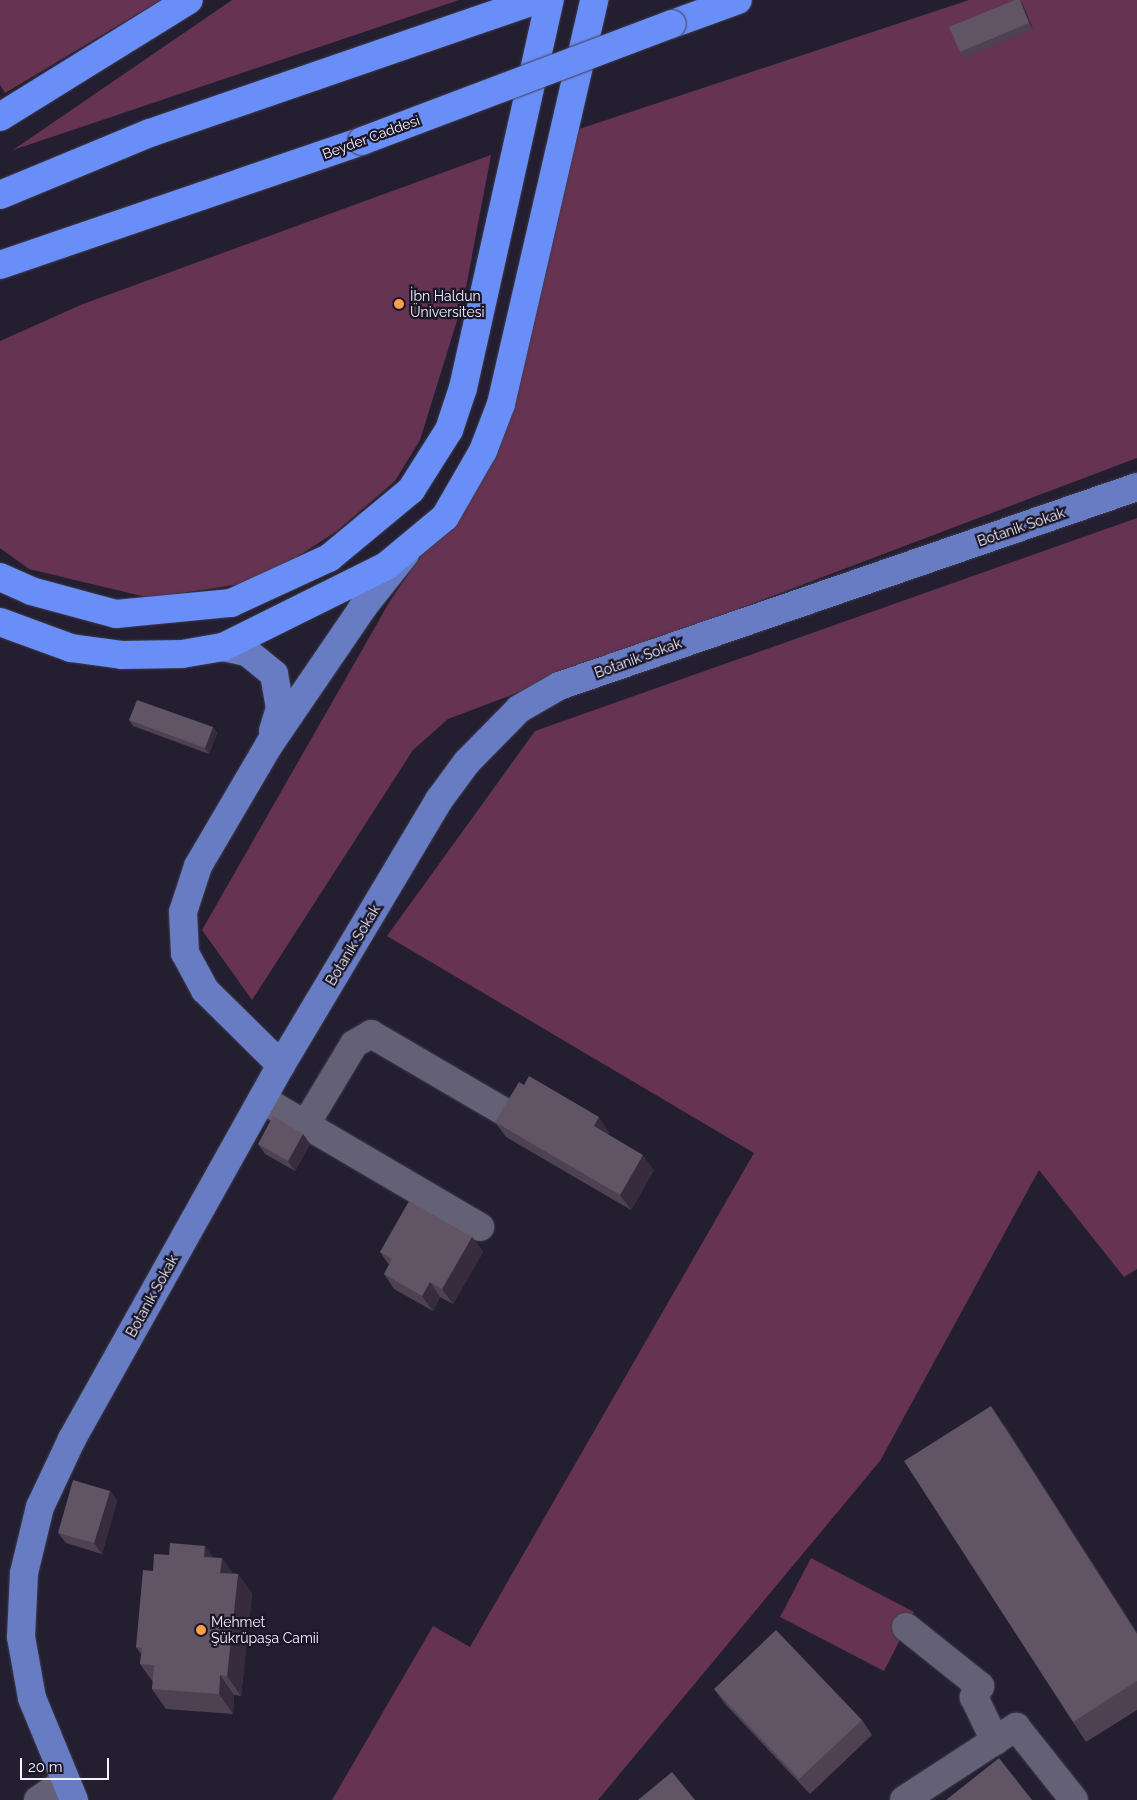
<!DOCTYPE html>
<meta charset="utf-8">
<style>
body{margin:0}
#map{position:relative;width:1137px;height:1800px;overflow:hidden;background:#231f31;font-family:Raleway,sans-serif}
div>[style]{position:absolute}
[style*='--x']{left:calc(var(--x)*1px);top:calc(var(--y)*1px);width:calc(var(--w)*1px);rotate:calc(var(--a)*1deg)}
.green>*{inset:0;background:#663352}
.roads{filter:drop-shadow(0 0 1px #403c4c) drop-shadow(0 0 1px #403c4c)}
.minor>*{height:28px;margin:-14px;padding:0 14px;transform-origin:14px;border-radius:14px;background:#646076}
.major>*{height:28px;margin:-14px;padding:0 14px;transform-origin:14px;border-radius:14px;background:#687cc4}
.highway>*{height:28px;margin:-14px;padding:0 14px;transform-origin:14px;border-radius:14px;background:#6a8ef8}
.bridges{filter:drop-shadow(0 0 1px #403c4c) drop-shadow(0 0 1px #403c4c)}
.highway-bridge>*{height:28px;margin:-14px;padding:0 14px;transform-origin:14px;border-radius:14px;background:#6a8ef8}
.wall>*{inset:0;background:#4e4152}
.shaded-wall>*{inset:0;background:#362c3d}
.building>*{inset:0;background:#605465}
.dots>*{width:14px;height:14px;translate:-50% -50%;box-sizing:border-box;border:2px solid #1a1627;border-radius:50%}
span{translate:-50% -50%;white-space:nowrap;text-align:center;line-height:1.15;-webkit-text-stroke:4.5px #1a1627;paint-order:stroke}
.street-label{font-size:14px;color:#f4f2ff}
.poi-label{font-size:14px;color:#f4f2ff}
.left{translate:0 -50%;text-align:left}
.scale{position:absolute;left:20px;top:1758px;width:89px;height:22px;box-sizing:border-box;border:2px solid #f4f2ff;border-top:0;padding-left:6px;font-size:15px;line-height:18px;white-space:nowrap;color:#f4f2ff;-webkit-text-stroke:4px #1a1627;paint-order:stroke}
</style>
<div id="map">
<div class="green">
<div style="clip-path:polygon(0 0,161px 0,5px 93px,0 85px)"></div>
<div style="clip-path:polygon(232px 0,459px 0,13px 150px)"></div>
<div style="clip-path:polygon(969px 0,1137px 0,1137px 458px,448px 719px,413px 750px,252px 1000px,202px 930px,390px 601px,473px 479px,573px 131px)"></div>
<div style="clip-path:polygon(491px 155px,464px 298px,420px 440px,395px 481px,337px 531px,260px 581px,150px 598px,29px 569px,0 548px,0 341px,83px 304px)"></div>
<div style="clip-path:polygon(1137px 518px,1137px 1269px,1124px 1277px,1039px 1170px,880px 1461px,598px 1800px,332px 1800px,433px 1626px,470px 1647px,754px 1153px,387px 936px,535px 731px)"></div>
<div style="clip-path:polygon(811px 1558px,914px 1612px,884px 1671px,780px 1617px)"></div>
</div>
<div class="roads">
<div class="minor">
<div style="--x:262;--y:1099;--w:253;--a:30.4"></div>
<div style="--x:306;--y:1124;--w:93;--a:-59"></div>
<div style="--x:354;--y:1044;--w:20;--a:-30"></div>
<div style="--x:371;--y:1034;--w:164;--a:30.3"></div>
<div style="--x:906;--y:1627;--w:95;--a:38.6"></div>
<div style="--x:980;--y:1686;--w:13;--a:119"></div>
<div style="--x:974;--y:1697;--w:49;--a:64.5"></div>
<div style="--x:38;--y:1800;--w:30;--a:-34"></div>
<div style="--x:904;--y:1800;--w:134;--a:-33.1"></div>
<div style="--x:1016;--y:1727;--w:93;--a:51.5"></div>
</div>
<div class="major">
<div style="--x:223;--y:647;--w:25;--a:12"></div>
<div style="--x:247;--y:652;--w:35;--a:39"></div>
<div style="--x:274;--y:674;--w:35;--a:80"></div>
<div style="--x:280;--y:708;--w:24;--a:107"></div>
<div style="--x:281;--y:1065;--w:107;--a:-135.4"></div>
<div style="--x:205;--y:990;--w:42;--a:-118.4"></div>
<div style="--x:185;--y:953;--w:41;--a:-92.8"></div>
<div style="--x:183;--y:912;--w:48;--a:-71.9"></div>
<div style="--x:198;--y:866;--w:140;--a:-59.6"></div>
<div style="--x:269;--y:745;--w:167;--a:-55.7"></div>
<div style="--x:363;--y:607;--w:68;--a:-51.6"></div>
<div style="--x:74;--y:1800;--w:110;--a:-112.4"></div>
<div style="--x:32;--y:1698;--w:62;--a:-100.2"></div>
<div style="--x:21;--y:1637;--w:64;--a:-87.3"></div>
<div style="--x:24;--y:1573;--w:68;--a:-76.4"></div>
<div style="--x:40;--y:1507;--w:75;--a:-64.8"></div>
<div style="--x:72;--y:1439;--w:428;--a:-60.8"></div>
<div style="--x:281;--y:1065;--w:309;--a:-59.2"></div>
<div style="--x:439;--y:800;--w:47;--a:-53.6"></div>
<div style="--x:467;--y:762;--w:74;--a:-45.5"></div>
<div style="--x:519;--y:709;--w:46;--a:-29.9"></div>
<div style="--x:559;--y:686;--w:611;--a:-19"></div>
</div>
<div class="highway">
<div style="--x:672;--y:24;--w:70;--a:-20"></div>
<div style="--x:0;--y:117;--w:222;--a:-31.8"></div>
<div style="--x:0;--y:195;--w:162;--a:-22.5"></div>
<div style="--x:150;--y:133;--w:408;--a:-19"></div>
<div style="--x:0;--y:265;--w:383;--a:-18.9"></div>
<div style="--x:0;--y:577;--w:34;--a:24"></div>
<div style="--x:31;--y:591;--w:88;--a:15.1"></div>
<div style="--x:116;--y:614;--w:116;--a:-5.5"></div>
<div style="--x:231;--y:603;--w:108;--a:-24.7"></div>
<div style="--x:329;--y:558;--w:107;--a:-39.7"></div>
<div style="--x:411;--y:490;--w:71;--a:-57.7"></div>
<div style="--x:449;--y:430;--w:44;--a:-71.6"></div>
<div style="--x:463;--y:388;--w:398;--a:-77.4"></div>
<div style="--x:0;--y:622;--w:76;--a:20.1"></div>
<div style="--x:71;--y:648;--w:51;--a:7.8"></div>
<div style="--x:122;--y:655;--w:60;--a:-1"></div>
<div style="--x:182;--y:654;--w:42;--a:-9.7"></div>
<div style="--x:223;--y:647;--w:182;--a:-26.4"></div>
<div style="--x:386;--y:566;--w:77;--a:-39.7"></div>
<div style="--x:445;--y:517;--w:76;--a:-60.1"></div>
<div style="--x:483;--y:451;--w:50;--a:-69"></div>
<div style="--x:501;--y:404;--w:415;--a:-77"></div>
</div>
</div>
<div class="bridges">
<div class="highway-bridge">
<div style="--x:362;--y:141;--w:331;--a:-20.7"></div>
</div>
</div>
<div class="wall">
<div style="clip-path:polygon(1023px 4px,1033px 29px,964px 58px,960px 52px)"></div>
<div style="clip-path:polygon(129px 720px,213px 727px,217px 733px,209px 754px,133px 726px)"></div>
<div style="clip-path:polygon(495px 1122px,609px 1132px,608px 1135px,654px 1170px,631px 1210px,506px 1137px)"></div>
<div style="clip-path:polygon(303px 1134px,310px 1144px,295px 1171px,265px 1154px,258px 1144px)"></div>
<div style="clip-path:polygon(472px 1237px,483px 1252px,453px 1304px,440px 1297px,433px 1311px,394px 1289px,384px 1274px,389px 1265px,380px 1252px)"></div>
<div style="clip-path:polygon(1005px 1426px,1137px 1632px,1137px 1710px,1086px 1742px,1073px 1722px)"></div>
<div style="clip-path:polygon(110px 1491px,117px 1501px,102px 1554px,66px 1543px,58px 1533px)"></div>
<div style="clip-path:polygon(214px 1558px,222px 1558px,232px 1573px,238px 1574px,252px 1594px,241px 1696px,234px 1695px,233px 1714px,166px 1709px,152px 1689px,153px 1682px,140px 1664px,141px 1654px,136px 1647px)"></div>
<div style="clip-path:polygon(714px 1689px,862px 1720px,872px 1735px,810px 1794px,725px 1704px)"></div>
</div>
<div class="shaded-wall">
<div style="clip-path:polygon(1020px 0,1023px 4px,1033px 29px,1029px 23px)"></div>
<div style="clip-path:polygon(213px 727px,217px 733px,209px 754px,205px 748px)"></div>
<div style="clip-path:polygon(599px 1117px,609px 1132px,604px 1142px,594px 1126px)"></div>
<div style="clip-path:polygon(303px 1134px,310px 1144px,295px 1171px,288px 1161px)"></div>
<div style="clip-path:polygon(643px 1155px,654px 1170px,631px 1210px,620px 1195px)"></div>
<div style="clip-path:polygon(472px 1237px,483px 1252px,453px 1304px,442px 1289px)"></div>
<div style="clip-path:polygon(430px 1282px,440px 1297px,433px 1311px,422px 1296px)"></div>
<div style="clip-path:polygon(991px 1406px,1005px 1426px,1137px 1632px,1137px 1634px)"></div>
<div style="clip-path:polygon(110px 1491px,117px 1501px,102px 1554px,94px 1543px)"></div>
<div style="clip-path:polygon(205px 1546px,219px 1565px,204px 1557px)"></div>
<div style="clip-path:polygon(222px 1558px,236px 1578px,220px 1573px)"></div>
<div style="clip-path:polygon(238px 1574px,252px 1594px,241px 1696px,227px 1676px)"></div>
<div style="clip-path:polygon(220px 1675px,234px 1695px,233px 1714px,219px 1694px)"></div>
</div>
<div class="building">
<div style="clip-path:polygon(1015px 0,1020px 0,1029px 23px,960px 52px,949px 27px)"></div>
<div style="clip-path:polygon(137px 700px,213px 727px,205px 748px,129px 720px)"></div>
<div style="clip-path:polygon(529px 1076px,599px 1117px,594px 1126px,643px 1155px,620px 1195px,495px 1122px,519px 1082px,524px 1085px)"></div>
<div style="clip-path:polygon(273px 1116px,303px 1134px,288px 1161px,258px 1144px)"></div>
<div style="clip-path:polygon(409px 1201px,472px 1237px,442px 1289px,430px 1282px,422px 1296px,384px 1274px,392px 1259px,380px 1252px)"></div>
<div style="clip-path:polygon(991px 1406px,1137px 1634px,1137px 1681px,1073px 1722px,904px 1461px)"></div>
<div style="clip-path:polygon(73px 1480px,110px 1491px,94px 1543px,58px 1533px)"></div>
<div style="clip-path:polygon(170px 1543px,205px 1546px,204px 1557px,222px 1558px,220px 1573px,238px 1574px,227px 1676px,220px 1675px,219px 1694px,152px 1689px,154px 1665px,140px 1664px,142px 1648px,136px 1647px,143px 1570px,153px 1571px,154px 1554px,169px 1555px)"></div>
<div style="clip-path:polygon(776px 1630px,862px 1720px,799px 1779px,714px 1689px)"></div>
<div style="clip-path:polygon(999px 1758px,1032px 1800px,946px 1800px)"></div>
<div style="clip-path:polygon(672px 1772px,695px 1800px,638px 1800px)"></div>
</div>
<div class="dots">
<div style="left:399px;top:304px;background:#f8a04b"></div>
<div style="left:201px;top:1630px;background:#f8a04b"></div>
</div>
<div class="street-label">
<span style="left:371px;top:137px;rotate:-20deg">Beyder Caddesi</span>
<span style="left:1021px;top:527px;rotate:-19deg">Botanik Sokak</span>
<span style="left:638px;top:658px;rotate:-20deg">Botanik Sokak</span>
<span style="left:353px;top:945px;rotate:-59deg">Botanik Sokak</span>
<span style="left:152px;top:1296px;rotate:-61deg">Botanik Sokak</span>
</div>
<div class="poi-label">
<span class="left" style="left:410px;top:304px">İbn Haldun<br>Üniversitesi</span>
<span class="left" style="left:211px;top:1630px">Mehmet<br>Şükrüpaşa Camii</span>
</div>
<div class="scale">20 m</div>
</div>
